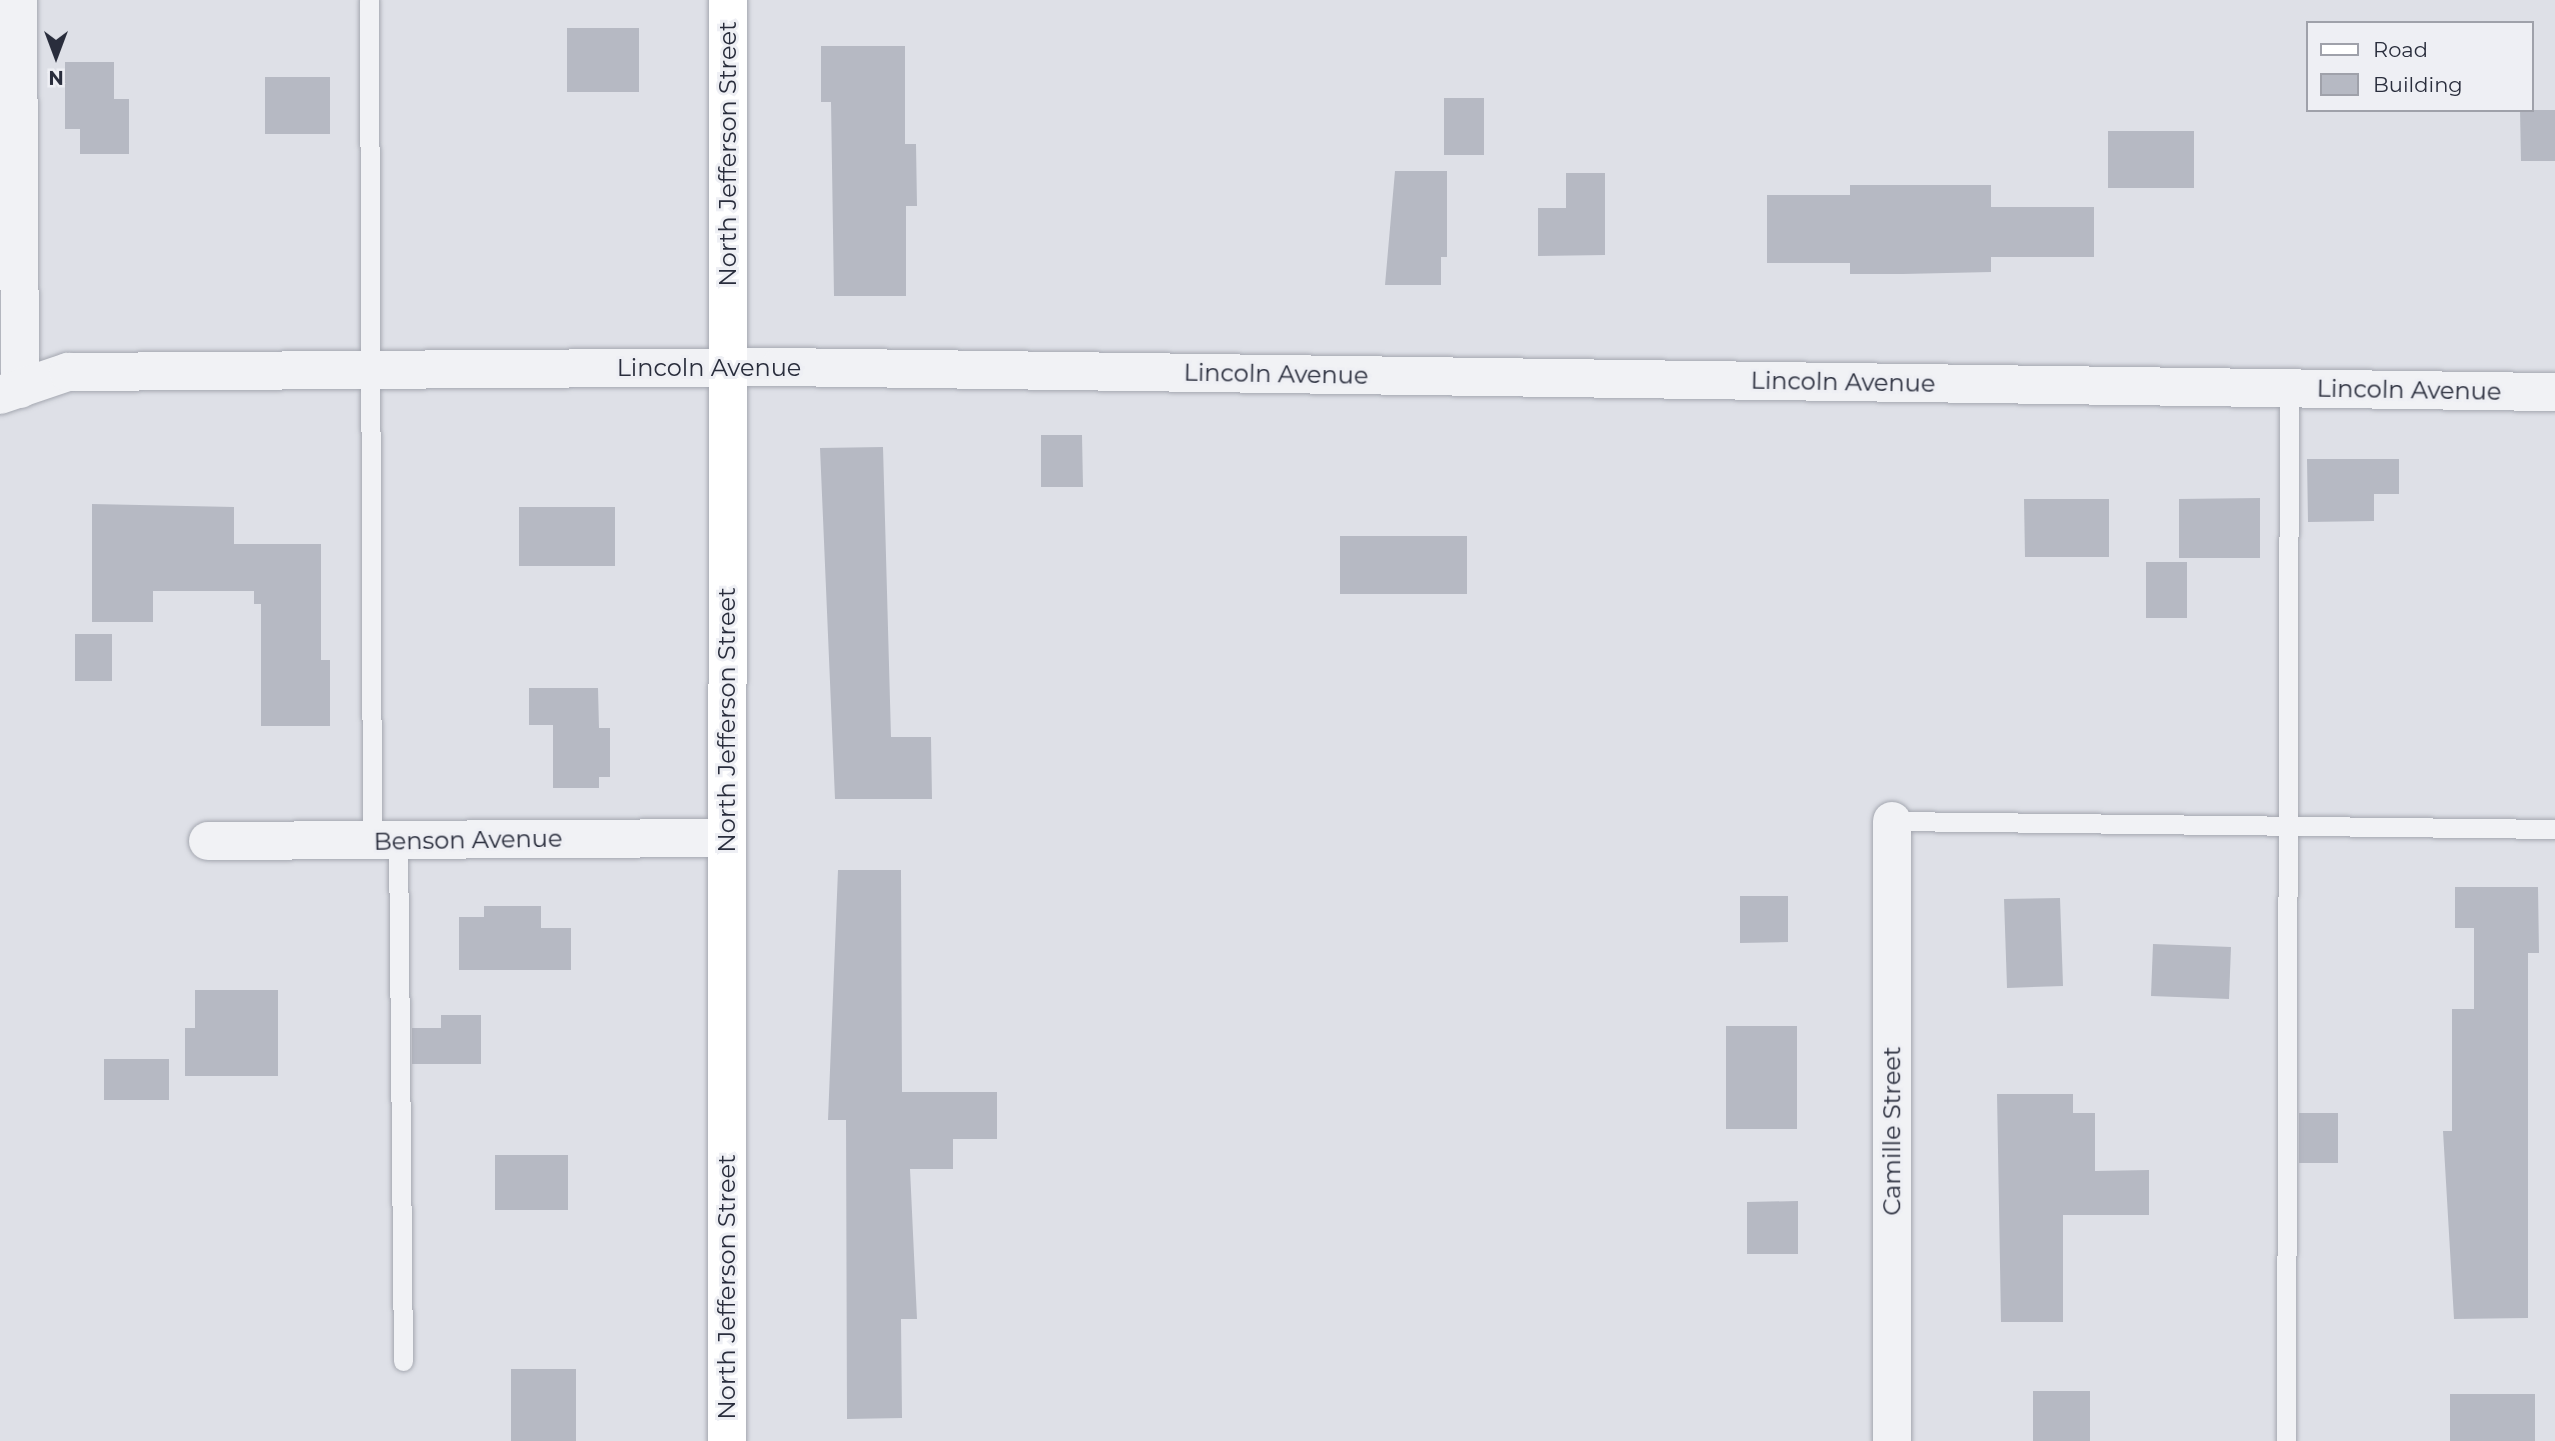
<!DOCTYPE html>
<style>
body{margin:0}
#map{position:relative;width:2555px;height:1441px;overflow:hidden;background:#dee0e7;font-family:Montserrat,sans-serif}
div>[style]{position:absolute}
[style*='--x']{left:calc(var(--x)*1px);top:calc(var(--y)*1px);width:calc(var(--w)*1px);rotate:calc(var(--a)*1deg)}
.building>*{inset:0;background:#b6b9c3}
.roads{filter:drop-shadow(0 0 2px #a4a7b0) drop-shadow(0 0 2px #a4a7b0)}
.lane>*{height:19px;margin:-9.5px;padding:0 9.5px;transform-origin:9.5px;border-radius:9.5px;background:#f1f2f5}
.street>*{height:38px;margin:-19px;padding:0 19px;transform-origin:19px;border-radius:19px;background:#f1f2f5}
.secondary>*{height:38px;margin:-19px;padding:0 19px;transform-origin:19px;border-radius:19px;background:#fff}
span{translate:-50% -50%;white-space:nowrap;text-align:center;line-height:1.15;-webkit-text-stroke:6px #eeeff4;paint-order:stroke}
.street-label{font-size:24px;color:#292d3c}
.legend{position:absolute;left:2306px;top:21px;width:228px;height:91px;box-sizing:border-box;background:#eeeff4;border:2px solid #9fa1aa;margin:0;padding:9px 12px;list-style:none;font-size:21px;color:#292d3c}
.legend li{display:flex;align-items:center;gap:14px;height:35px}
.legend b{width:35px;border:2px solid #9fa1aa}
.north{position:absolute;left:21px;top:21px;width:70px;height:70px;-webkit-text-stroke:5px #eeeff4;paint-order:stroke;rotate:180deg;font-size:19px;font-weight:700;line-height:28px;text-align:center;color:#292d3c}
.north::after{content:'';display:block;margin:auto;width:24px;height:32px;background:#292d3c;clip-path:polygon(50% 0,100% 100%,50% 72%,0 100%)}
</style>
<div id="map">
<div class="building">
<div style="clip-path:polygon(567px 28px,639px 28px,639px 92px,567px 92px)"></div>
<div style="clip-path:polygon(821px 46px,905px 46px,905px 144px,916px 144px,917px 206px,906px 206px,906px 296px,834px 296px,831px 102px,821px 102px)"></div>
<div style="clip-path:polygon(65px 62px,114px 62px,114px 99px,129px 99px,129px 154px,80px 154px,80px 129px,65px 129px)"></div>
<div style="clip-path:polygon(265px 77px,330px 77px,330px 134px,265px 134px)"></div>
<div style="clip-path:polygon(1444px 98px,1484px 98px,1484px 155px,1444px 155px)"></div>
<div style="clip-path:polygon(2520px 110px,2555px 110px,2555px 161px,2521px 161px)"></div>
<div style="clip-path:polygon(2108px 131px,2194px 131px,2194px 188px,2108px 188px)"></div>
<div style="clip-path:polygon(1395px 171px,1447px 171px,1447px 257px,1441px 257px,1441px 285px,1385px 285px)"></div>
<div style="clip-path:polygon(1566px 173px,1605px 173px,1605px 255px,1538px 256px,1538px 208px,1566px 208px)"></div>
<div style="clip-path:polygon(1850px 185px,1991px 185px,1991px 207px,2094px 207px,2094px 257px,1991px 257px,1991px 272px,1903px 274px,1850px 274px,1850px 263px,1767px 263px,1767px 195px,1850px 195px)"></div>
<div style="clip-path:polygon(1041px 435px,1082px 435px,1083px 487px,1041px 487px)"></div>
<div style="clip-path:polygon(883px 447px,891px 737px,931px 737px,932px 799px,835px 799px,820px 448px)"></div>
<div style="clip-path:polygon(2307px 459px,2399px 459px,2399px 494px,2374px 494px,2374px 521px,2308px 522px)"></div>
<div style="clip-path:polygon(2260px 498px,2260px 558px,2179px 558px,2179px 499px)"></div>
<div style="clip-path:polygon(2024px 499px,2109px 499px,2109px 557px,2025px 557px)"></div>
<div style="clip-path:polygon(92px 504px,234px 507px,234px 544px,321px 544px,321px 660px,330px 660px,330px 726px,261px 726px,261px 604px,254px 604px,254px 591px,153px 591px,153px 622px,92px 622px)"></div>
<div style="clip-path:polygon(519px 507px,615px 507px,615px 566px,519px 566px)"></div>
<div style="clip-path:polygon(1340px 536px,1467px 536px,1467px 594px,1340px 594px)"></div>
<div style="clip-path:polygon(2146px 562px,2187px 562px,2187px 618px,2146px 618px)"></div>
<div style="clip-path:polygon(75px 634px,112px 634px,112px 681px,75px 681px)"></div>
<div style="clip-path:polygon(529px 688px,598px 688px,599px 728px,610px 728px,610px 777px,599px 777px,599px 788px,553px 788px,553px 725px,529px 725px)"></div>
<div style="clip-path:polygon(838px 870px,901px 870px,902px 1092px,997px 1092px,997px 1139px,953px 1139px,953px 1169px,910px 1169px,917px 1319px,901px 1319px,902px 1418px,847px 1419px,846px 1120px,828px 1120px)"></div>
<div style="clip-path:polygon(2455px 887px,2538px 887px,2539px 953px,2528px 953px,2528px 1318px,2454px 1319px,2443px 1131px,2452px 1131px,2452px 1009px,2474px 1009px,2474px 928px,2455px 928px)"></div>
<div style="clip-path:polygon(1740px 896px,1788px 896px,1788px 942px,1740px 943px)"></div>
<div style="clip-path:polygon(2060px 898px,2063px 986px,2007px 988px,2004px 899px)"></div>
<div style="clip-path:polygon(484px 906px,541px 906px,541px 928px,571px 928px,571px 970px,459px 970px,459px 917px,484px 917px)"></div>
<div style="clip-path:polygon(2153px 944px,2231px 947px,2229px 999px,2151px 996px)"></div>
<div style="clip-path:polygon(195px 990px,278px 990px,278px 1076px,185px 1076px,185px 1028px,195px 1028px)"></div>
<div style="clip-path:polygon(441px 1015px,481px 1015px,481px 1064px,412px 1064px,412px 1028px,441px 1028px)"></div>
<div style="clip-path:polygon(1726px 1026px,1797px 1026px,1797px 1129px,1726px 1129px)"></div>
<div style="clip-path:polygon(104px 1059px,169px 1059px,169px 1100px,104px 1100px)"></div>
<div style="clip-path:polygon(1997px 1094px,2073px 1094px,2073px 1113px,2095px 1113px,2095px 1171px,2149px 1170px,2149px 1215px,2063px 1215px,2063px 1322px,2001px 1322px)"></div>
<div style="clip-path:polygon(2299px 1113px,2338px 1113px,2338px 1163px,2299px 1163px)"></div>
<div style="clip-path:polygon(495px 1155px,568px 1155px,568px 1210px,495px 1210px)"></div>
<div style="clip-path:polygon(1798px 1201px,1798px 1254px,1747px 1254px,1747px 1202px)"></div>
<div style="clip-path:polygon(511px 1369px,576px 1369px,576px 1441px,511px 1441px)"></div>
<div style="clip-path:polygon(2033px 1391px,2090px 1391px,2090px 1441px,2033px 1441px)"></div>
<div style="clip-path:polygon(2450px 1394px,2535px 1394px,2535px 1441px,2450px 1441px)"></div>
</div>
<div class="roads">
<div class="lane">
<div style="--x:369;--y:0;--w:840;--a:89.8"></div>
<div style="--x:1892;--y:821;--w:663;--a:0.69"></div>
<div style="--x:398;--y:840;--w:521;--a:89.45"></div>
<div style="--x:2286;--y:1441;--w:1053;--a:-89.84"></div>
</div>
<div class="street">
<div style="--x:18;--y:0;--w:389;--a:89.7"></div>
<div style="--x:0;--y:395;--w:72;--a:-18.7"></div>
<div style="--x:68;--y:372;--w:712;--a:-0.4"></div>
<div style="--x:780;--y:367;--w:1775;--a:0.81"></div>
<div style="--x:1892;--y:821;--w:620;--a:90"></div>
<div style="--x:208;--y:841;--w:519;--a:-0.33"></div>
</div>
<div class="secondary">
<div style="--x:727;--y:1441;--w:1441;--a:-89.96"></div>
</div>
</div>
<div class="street-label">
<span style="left:728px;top:154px;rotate:-90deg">North Jefferson Street</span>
<span style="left:709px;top:368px">Lincoln Avenue</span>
<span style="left:1276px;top:374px;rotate:1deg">Lincoln Avenue</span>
<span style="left:1843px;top:382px;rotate:1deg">Lincoln Avenue</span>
<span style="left:2409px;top:390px;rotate:1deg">Lincoln Avenue</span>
<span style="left:727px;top:720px;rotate:-90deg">North Jefferson Street</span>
<span style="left:468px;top:840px;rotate:-1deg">Benson Avenue</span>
<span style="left:1892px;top:1131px;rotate:-90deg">Camille Street</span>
<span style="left:727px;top:1287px;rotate:-90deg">North Jefferson Street</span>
</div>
<ul class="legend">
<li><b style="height:9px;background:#fff"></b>Road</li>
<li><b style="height:19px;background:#b6b9c3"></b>Building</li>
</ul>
<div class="north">N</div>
</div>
